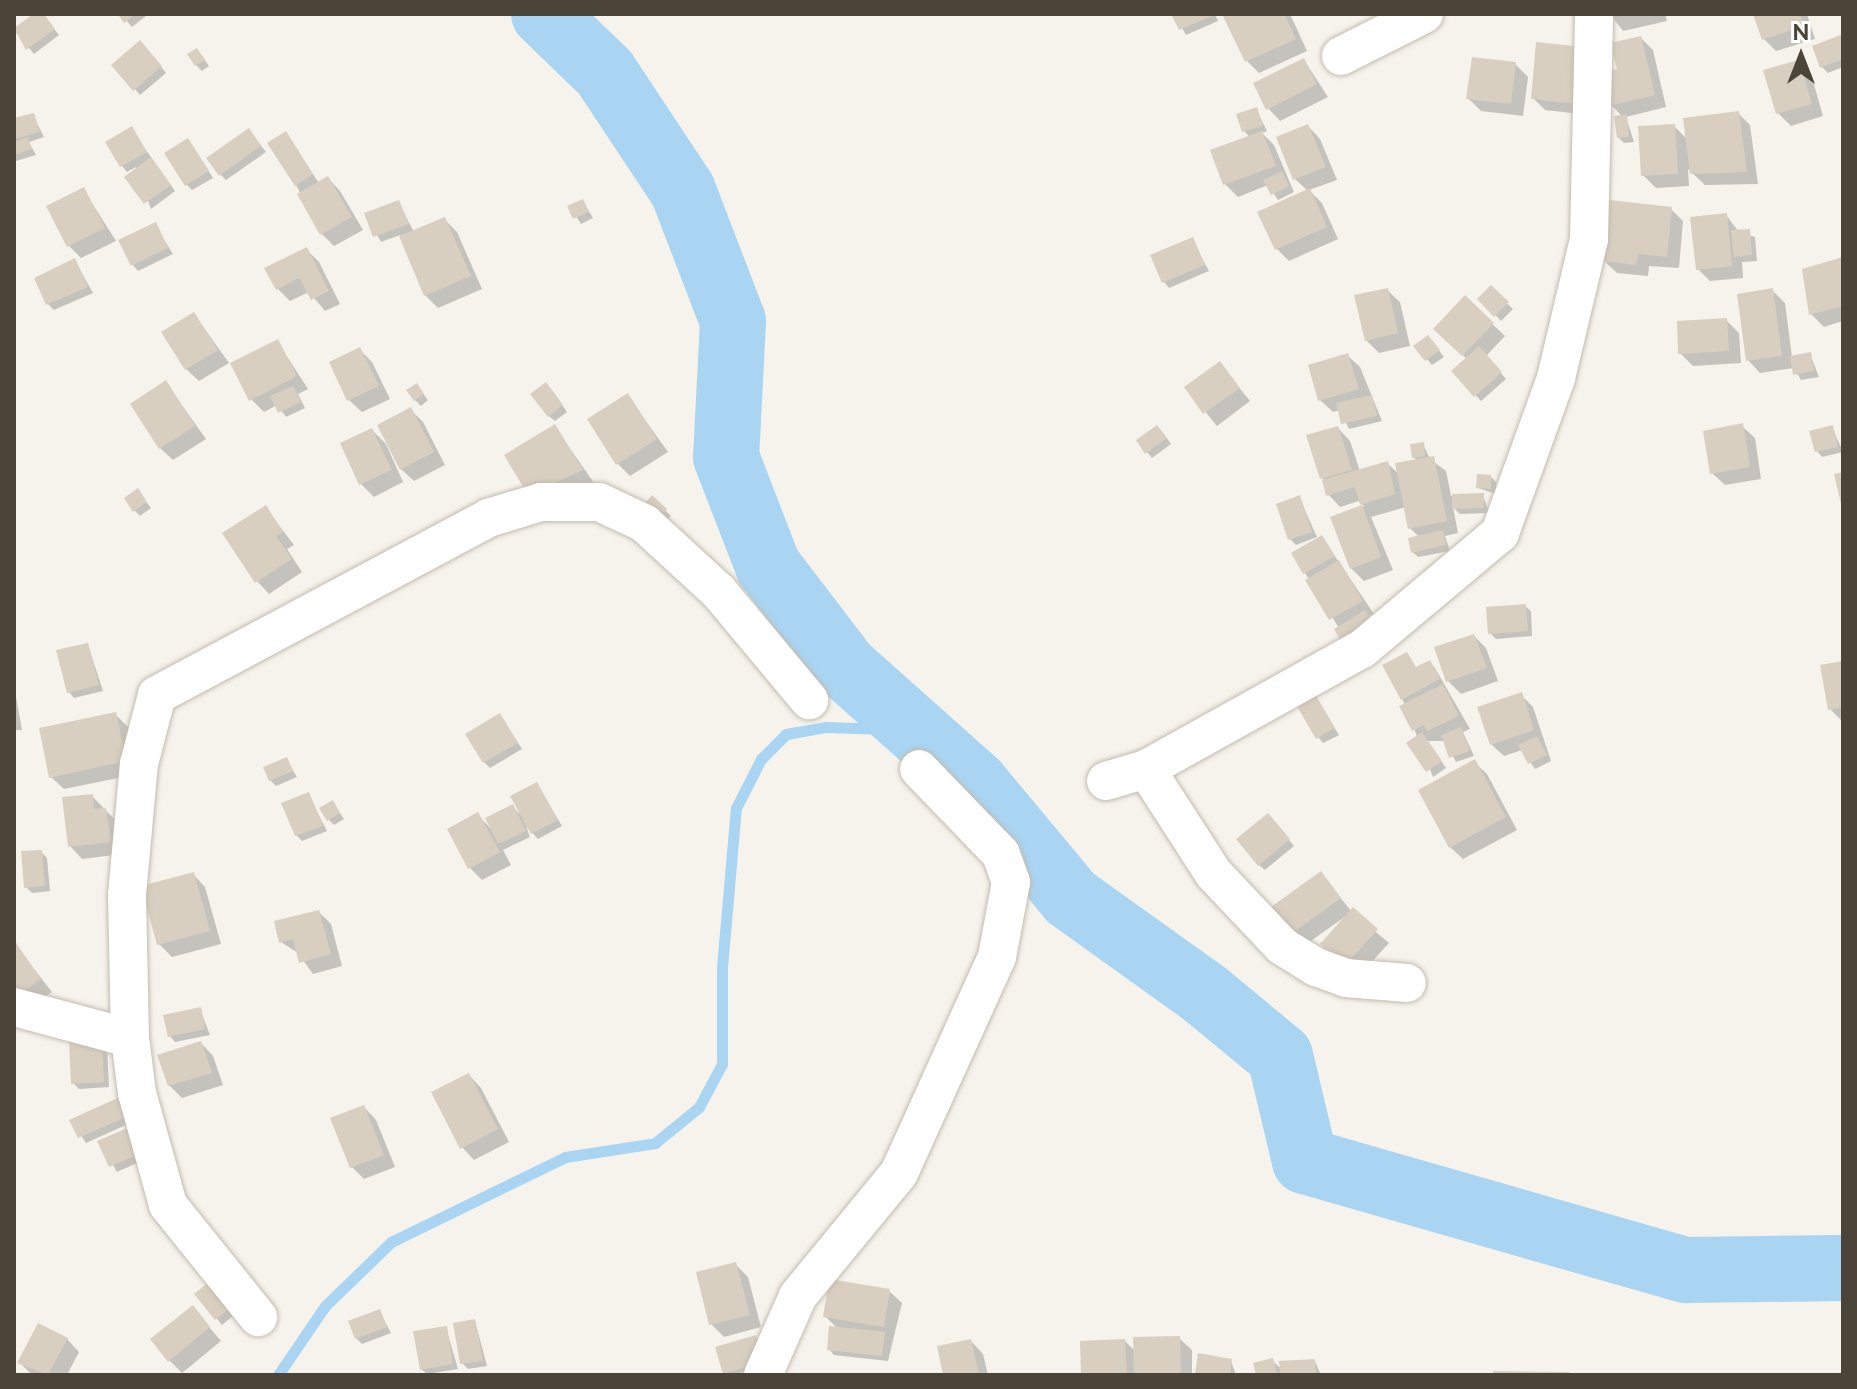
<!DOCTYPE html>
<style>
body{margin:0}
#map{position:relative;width:1857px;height:1389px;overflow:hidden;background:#f6f3ec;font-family:Raleway,sans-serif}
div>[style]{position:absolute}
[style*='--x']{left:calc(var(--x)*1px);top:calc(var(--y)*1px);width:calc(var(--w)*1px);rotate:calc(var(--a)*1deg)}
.shadow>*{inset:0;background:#0003}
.stream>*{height:11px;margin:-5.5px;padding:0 5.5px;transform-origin:5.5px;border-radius:5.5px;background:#a9d4f2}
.river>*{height:66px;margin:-33px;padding:0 33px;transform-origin:33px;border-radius:33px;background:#a9d4f2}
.building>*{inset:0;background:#d8cfc1}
.roads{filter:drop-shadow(0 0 2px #c2bbae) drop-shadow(0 0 2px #c2bbae)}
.street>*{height:38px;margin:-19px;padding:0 19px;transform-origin:19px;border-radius:19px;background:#fff}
span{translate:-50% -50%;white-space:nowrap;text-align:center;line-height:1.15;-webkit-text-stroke:6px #fff;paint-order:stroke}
.frame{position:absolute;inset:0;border:16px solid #4b4439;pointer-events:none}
.north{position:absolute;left:1761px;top:16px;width:80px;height:80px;-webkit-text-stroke:6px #fff;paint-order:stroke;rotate:0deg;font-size:22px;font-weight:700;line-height:32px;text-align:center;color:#4b4439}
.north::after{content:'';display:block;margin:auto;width:28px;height:36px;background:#4b4439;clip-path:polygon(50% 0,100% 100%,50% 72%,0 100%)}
</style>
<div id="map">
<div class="shadow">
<div style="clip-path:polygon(36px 14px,42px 14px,59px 35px,34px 54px,14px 30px)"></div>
<div style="clip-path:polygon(121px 14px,145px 14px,146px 16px,132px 27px)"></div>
<div style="clip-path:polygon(1174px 14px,1215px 14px,1218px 21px,1186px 35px)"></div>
<div style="clip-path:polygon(1225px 14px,1290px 14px,1307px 51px,1259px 73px,1247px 61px)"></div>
<div style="clip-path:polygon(1610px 14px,1665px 14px,1667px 21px,1623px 31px)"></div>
<div style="clip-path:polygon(1755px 14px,1807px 14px,1815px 39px,1776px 51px,1764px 39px)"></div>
<div style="clip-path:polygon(1843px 36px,1843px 67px,1828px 73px,1822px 67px)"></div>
<div style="clip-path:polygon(1641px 38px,1653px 50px,1666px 107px,1626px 117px,1634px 142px,1624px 143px,1618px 137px,1623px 117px,1611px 105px,1619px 71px)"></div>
<div style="clip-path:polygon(146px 48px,166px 73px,140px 95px,114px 65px)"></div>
<div style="clip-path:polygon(202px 56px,209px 66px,202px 71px,196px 65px)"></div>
<div style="clip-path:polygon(1304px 60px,1328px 97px,1280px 121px,1268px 108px)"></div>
<div style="clip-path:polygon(1594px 61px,1589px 115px,1545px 110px,1533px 98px)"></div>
<div style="clip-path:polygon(1798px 62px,1811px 74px,1823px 116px,1791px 126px,1778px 113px)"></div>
<div style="clip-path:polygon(1515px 64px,1528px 77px,1523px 116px,1481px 111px,1468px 98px)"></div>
<div style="clip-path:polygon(1256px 109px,1267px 131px,1262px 133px,1274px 145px,1294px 192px,1278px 200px,1268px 185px,1238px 197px,1225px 184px,1250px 137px,1244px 131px)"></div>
<div style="clip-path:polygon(1738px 113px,1750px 125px,1758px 184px,1705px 185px,1688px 169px,1689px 186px,1656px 188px,1643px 175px,1674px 126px,1688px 140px)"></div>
<div style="clip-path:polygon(33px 115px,44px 137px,29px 142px,36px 155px,16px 161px,14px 120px)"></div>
<div style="clip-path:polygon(1308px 126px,1320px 139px,1337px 180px,1309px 190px,1322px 203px,1338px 239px,1289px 261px,1277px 249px,1308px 191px,1295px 179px)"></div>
<div style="clip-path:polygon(131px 129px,175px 191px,151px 209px,136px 167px,127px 172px,122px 166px)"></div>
<div style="clip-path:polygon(249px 130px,266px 152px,226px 180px,220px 174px)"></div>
<div style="clip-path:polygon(285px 133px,319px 183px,328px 178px,340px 191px,363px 230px,334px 246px,322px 234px,296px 185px)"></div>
<div style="clip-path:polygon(193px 147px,213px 178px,192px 190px,187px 185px)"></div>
<div style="clip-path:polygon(83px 189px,116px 241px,81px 258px,69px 246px)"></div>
<div style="clip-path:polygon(583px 201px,593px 218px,581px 224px,570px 207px)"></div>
<div style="clip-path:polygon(399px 203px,414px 232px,444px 219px,457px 232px,482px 289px,438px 308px,425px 295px,400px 235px,381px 242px,366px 215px)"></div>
<div style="clip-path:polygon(1671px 209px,1683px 221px,1679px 268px,1649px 266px,1648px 276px,1617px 273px,1604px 261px)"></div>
<div style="clip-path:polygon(1726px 215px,1739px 232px,1755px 237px,1757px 261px,1742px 262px,1743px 278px,1710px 281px,1698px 269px)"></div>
<div style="clip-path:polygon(155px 225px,173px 254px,138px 271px,133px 265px)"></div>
<div style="clip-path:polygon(1192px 240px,1209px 271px,1169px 288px,1164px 282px)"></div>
<div style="clip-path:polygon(306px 249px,319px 262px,340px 304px,325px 311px,309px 292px,290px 301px,278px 289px)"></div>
<div style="clip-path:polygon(1843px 259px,1843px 321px,1824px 327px,1811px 314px,1804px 270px)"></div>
<div style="clip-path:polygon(75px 261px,93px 293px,54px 310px,48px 304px)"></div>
<div style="clip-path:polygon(1491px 288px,1513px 309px,1501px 321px,1480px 299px)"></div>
<div style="clip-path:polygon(1387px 290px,1400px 302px,1410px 346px,1379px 353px,1366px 340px)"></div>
<div style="clip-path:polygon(1773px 291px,1785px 303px,1792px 357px,1810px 354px,1819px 377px,1801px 380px,1794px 368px,1760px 373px,1748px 360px)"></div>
<div style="clip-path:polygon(1465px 298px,1505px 336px,1486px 356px,1506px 379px,1481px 401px,1453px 371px,1467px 359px,1436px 329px)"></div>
<div style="clip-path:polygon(194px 314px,229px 363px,199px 381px,186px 369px)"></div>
<div style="clip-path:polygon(1726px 320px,1739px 333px,1741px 363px,1693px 366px,1680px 353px)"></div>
<div style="clip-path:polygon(277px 341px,308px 389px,298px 394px,305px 408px,286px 417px,277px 405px,264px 412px,251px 399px)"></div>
<div style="clip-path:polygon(1433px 343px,1444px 357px,1432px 365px,1416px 346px)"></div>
<div style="clip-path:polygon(360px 350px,372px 362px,390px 399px,362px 412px,349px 400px)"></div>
<div style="clip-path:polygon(1347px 355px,1360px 367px,1382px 421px,1349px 429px,1340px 410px,1333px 412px,1320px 400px)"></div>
<div style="clip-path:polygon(1220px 364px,1250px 401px,1217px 426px,1186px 388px)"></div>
<div style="clip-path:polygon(166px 383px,206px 439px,173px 460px,160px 448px)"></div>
<div style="clip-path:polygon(552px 390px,567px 412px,555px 421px,549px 416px)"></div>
<div style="clip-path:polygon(422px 392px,428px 400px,421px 406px,415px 400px)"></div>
<div style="clip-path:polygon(628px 396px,668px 452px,630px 476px,618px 464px)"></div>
<div style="clip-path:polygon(411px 410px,423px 422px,445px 465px,414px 481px,401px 469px)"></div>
<div style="clip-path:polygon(1742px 426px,1755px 438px,1761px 479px,1725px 485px,1712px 473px)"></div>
<div style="clip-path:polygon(555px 427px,594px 483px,542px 506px)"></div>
<div style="clip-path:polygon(1832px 427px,1843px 452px,1822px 457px,1817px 451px)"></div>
<div style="clip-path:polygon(1338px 428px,1350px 441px,1360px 471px,1387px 463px,1400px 475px,1418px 461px,1413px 457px,1423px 444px,1430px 459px,1446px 471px,1451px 496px,1483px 495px,1489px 513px,1460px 514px,1453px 507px,1458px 533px,1445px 536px,1450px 551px,1418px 557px,1413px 552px,1419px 537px,1410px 528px,1406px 507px,1371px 517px,1393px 570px,1364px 581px,1351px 568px,1332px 518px,1364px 506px,1359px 501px,1340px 507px,1328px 494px,1309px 437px)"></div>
<div style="clip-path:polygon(372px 430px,386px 444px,403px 482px,374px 497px,361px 484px,342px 444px)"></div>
<div style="clip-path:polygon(1163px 433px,1171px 444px,1152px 458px,1147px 452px)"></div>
<div style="clip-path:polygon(1490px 476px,1496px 482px,1496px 494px,1478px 488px)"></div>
<div style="clip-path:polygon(138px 491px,151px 508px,140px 516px,134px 510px)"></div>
<div style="clip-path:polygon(1299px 497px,1317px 537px,1296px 545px,1290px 539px)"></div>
<div style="clip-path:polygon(652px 498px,671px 516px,664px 523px)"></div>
<div style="clip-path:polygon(265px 507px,294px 545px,287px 549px,302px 572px,269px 594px,257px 581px)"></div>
<div style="clip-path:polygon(1322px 537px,1374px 614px,1339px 628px,1305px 573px)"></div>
<div style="clip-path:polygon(1525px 606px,1531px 611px,1532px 636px,1496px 639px,1490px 633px)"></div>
<div style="clip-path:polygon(1474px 636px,1486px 648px,1498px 681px,1461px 694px,1448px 681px)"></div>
<div style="clip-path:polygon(88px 645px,103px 691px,74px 698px,69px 692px)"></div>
<div style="clip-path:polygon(1407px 654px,1417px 669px,1429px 662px,1435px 668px,1470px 729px,1463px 732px,1474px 756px,1456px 762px,1445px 741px,1428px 741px,1446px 768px,1433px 777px,1402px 698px)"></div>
<div style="clip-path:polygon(1843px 663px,1843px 721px,1842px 721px,1830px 709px)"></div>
<div style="clip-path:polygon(14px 686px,22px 730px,14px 730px)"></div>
<div style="clip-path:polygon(1314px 695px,1339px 735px,1323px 743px,1318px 737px)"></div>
<div style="clip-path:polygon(1521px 695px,1533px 707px,1551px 761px,1535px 769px,1522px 750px,1504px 756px,1491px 744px)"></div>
<div style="clip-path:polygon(115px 714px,128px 727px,138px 774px,64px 789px,51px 777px)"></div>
<div style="clip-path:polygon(500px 715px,522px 749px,490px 768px,484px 762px)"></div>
<div style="clip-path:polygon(287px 760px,297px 777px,276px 786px,270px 780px)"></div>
<div style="clip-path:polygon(1474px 762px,1487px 774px,1517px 830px,1463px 859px,1450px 847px)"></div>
<div style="clip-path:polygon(537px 784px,562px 826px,538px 839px,526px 826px,530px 837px,503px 850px,511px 865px,482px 880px,470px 868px,478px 815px,492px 830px,512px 806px,523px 817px)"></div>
<div style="clip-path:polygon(308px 794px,327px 831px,302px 841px,296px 835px)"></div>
<div style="clip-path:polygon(92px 796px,118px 823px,122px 854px,82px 859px,70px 846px)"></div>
<div style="clip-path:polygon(333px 803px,344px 819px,334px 825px,329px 820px)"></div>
<div style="clip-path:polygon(1273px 821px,1294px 846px,1265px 870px,1259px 865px)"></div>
<div style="clip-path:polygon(41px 852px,47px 858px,50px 891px,32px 893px,26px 887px)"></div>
<div style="clip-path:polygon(193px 874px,205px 887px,221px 944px,172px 957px,159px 944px)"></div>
<div style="clip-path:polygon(1321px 874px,1352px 912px,1389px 943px,1358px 977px,1335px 956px,1346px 916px,1305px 945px,1292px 932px)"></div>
<div style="clip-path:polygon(319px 912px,331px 924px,342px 966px,313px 974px,298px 953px,281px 942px)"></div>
<div style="clip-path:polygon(14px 943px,52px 992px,27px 1010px)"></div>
<div style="clip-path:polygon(200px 1009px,210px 1035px,175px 1042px,170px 1036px)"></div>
<div style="clip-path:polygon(71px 1043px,107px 1047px,109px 1087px,79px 1089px,73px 1083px)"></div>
<div style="clip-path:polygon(201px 1043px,213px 1056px,223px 1085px,182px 1098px,169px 1085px)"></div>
<div style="clip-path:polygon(469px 1075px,481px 1088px,509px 1142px,474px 1160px,462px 1147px)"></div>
<div style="clip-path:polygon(123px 1097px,137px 1120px,86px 1143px,72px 1121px)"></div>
<div style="clip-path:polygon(364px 1107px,376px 1120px,395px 1167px,364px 1179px,352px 1167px)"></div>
<div style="clip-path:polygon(100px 1142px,148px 1158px,117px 1172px)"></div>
<div style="clip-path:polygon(735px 1264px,748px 1277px,761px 1327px,724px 1337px,711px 1324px)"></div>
<div style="clip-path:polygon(889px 1291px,902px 1303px,888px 1361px,834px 1355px,829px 1349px,838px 1329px,825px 1316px)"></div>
<div style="clip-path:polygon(197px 1294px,239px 1311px,222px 1325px)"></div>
<div style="clip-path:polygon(193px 1308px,221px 1341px,182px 1373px,169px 1360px)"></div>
<div style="clip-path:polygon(379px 1311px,391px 1333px,362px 1344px,356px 1338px)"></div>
<div style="clip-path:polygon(475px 1321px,487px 1366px,468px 1369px,462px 1363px)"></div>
<div style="clip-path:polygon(446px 1328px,458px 1369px,427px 1374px,421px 1369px)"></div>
<div style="clip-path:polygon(756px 1338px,769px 1368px,727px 1375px,725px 1373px)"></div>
<div style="clip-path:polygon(1179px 1338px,1192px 1350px,1192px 1375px,1083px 1375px,1125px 1341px,1135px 1351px)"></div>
<div style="clip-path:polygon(67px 1339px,79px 1352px,67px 1375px,32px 1375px,20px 1363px)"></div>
<div style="clip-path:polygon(971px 1341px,983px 1354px,988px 1375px,945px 1375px)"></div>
<div style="clip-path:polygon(1272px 1360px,1282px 1370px,1315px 1361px,1321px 1375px,1258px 1375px)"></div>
<div style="clip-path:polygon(1231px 1361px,1236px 1375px,1197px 1375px)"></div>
</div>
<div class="stream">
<div style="--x:278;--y:1375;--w:83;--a:-55.7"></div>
<div style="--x:325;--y:1306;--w:92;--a:-44.1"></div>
<div style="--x:391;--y:1242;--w:194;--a:-26"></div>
<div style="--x:565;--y:1157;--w:91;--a:-8.8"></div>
<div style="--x:655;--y:1143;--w:57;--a:-39.3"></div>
<div style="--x:699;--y:1107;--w:49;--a:-61.9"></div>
<div style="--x:722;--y:1064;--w:97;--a:-90"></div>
<div style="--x:722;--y:967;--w:160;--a:-85"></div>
<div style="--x:736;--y:808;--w:55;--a:-63"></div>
<div style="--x:761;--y:759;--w:35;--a:-45"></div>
<div style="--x:786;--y:734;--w:41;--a:-9.9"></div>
<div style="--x:826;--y:727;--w:90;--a:1.9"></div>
</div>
<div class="river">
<div style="--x:544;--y:14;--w:85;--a:44"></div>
<div style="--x:605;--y:73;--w:141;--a:56.5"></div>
<div style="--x:683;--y:191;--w:139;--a:69"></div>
<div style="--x:733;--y:321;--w:136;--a:92.9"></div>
<div style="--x:726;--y:457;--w:117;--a:68.9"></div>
<div style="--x:768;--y:566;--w:128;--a:52.6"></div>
<div style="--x:846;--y:668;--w:174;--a:41.7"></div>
<div style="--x:976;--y:784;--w:148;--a:50.2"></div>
<div style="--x:1071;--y:898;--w:165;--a:35.6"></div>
<div style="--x:1205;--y:994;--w:97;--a:39.6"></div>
<div style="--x:1280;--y:1056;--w:108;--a:76.6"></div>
<div style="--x:1305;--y:1161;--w:396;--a:16"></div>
<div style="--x:1686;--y:1270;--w:157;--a:-0.7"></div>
</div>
<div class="building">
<div style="clip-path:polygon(33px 14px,44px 14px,55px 29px,26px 50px,14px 28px)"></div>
<div style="clip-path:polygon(118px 14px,136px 14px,124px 23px)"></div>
<div style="clip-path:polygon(1171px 14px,1217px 14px,1179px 30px)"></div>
<div style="clip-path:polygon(1222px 14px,1284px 14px,1296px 39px,1245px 62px)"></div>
<div style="clip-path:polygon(1753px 14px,1800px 14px,1804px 26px,1762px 40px)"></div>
<div style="clip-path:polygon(1843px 34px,1843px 59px,1820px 68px,1812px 46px)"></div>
<div style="clip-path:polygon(1641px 36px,1655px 95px,1609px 106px,1601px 72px,1617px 69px,1610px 43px)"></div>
<div style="clip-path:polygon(140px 40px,162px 66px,133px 91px,111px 65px)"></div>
<div style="clip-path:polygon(1536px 42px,1582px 47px,1577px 104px,1531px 99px)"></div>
<div style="clip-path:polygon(197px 48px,205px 60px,195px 66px,187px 54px)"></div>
<div style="clip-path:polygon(1472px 57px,1516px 62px,1511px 104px,1466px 99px)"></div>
<div style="clip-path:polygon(1304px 58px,1317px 84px,1266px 110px,1253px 83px)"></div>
<div style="clip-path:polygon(1799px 60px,1812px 104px,1776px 114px,1763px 70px)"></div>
<div style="clip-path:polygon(1257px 107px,1263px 126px,1242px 132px,1236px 114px)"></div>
<div style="clip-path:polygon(1739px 111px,1747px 172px,1690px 174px,1683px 118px)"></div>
<div style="clip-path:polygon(34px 113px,40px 132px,14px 139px,14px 118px)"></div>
<div style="clip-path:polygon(1627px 114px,1629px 137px,1617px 138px,1614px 116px)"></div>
<div style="clip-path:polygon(1308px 124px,1326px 167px,1293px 180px,1276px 137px)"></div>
<div style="clip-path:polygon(1675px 124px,1678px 174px,1641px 176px,1638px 126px)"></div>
<div style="clip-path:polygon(132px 126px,147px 152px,120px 167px,105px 142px)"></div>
<div style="clip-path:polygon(249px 128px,261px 146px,219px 176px,206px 158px)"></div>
<div style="clip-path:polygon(286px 131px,313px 174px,295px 186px,267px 143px)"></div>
<div style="clip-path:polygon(1262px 131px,1276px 166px,1223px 185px,1210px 150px)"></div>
<div style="clip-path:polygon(28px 137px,32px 149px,14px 155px,14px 142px)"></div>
<div style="clip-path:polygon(188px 138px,209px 171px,185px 186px,164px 153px)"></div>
<div style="clip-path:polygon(151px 157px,171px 185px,144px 204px,124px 177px)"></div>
<div style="clip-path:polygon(1282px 171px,1289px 186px,1271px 195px,1263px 180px)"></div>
<div style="clip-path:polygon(328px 176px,352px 217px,320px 235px,297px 194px)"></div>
<div style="clip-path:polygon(84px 187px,105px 228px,67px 247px,46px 206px)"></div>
<div style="clip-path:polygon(1310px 188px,1327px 227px,1275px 250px,1257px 212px)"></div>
<div style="clip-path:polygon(583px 199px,589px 212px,573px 219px,567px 206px)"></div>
<div style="clip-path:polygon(399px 200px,409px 224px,373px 237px,364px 213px)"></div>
<div style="clip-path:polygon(1609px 200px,1672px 207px,1667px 257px,1638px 254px,1636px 265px,1602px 261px)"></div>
<div style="clip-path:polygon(1727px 213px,1732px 266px,1696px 270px,1690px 217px)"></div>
<div style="clip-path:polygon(445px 217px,471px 276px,424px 296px,399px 236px)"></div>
<div style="clip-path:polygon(156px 222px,168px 248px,131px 266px,118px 240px)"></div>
<div style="clip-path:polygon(1750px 229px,1752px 255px,1734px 257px,1731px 230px)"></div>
<div style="clip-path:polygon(1193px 237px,1205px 265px,1162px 283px,1150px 255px)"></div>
<div style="clip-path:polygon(307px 247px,329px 291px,311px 300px,299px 278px,276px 290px,264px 268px)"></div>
<div style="clip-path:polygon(1843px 257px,1843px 306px,1809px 315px,1802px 269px)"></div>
<div style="clip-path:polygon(75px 258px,88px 287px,46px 305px,34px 278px)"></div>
<div style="clip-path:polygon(1491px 285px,1509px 302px,1494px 317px,1477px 299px)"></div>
<div style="clip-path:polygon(1388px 288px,1398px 333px,1365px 341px,1354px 295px)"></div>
<div style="clip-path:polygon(1773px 288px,1782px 356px,1746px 361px,1737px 294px)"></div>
<div style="clip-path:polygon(1465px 295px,1494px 323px,1462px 356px,1433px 329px)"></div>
<div style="clip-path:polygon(194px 312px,218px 350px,185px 370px,161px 332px)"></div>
<div style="clip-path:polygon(1727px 318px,1729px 351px,1678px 354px,1677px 321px)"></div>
<div style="clip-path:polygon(1428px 335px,1440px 350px,1425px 361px,1413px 346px)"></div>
<div style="clip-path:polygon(278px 339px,297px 376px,249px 401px,230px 363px)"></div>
<div style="clip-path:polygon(1479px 346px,1502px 372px,1474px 397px,1451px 371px)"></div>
<div style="clip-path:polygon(360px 347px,379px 386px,347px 401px,329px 362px)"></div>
<div style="clip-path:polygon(1811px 352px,1814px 371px,1793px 375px,1790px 356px)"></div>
<div style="clip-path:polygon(1348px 353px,1359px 389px,1318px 401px,1308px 365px)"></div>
<div style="clip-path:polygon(1220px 361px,1240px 388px,1203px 414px,1184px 387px)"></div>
<div style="clip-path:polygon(166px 380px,195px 426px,159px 449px,130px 404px)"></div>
<div style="clip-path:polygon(546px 382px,563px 405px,548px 417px,530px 394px)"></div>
<div style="clip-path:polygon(417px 383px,424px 394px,414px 401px,406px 390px)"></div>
<div style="clip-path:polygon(293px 386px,301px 402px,278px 413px,270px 396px)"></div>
<div style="clip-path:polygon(628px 393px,657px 439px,616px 465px,587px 419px)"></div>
<div style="clip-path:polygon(1372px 395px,1377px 416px,1341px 424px,1336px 403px)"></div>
<div style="clip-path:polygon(411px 407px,434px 452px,400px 470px,377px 425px)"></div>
<div style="clip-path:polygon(1743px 423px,1750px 467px,1710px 474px,1703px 431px)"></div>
<div style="clip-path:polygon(555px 424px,583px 470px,528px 495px,504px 455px)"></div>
<div style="clip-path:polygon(1157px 425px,1167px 438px,1145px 454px,1136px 440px)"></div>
<div style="clip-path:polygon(1833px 425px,1838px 447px,1815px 452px,1809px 431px)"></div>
<div style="clip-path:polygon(1338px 426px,1352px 470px,1320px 479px,1306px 435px)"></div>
<div style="clip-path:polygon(372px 428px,392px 470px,359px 485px,340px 443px)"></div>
<div style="clip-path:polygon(1424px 442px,1425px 456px,1412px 458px,1410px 444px)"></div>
<div style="clip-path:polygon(1434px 456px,1447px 521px,1408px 529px,1395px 463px)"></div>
<div style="clip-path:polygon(1388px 461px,1395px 494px,1360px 505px,1355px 487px,1326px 496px,1322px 480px)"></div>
<div style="clip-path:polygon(1843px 472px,1843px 507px,1842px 508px,1834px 474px)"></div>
<div style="clip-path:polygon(1477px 474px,1491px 475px,1491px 489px,1476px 488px)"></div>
<div style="clip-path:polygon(138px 488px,147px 502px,133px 512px,124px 498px)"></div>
<div style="clip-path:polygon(1484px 493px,1484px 508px,1452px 509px,1452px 494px)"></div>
<div style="clip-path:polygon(652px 495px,667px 509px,657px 519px,643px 505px)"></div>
<div style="clip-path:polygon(1300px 495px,1312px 532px,1288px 540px,1276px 504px)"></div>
<div style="clip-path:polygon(266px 505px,283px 532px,276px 536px,292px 559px,255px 583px,222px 533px)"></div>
<div style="clip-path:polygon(1362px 505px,1381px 557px,1350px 569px,1330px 517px)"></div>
<div style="clip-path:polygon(1443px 530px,1446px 545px,1411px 553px,1408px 538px)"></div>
<div style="clip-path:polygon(1322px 535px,1335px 556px,1303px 574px,1291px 553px)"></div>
<div style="clip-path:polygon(1339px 560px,1363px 601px,1329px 620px,1305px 580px)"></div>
<div style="clip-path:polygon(1526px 604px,1528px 631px,1488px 634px,1486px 607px)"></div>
<div style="clip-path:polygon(1365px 610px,1374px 624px,1342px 643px,1334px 629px)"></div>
<div style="clip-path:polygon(1474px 634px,1487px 668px,1446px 682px,1434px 647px)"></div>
<div style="clip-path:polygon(88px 643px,99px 685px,67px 693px,56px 650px)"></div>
<div style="clip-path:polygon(1407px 652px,1416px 667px,1430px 660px,1440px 679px,1401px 700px,1382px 665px)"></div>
<div style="clip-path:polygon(1843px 661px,1843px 707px,1828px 710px,1820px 665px)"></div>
<div style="clip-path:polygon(1443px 684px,1459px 716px,1427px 731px,1424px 725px,1412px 731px,1399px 706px)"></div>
<div style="clip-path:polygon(1314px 692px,1335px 728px,1316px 739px,1295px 703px)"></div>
<div style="clip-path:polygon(1522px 692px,1534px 730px,1490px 745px,1477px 707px)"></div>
<div style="clip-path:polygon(116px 712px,126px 761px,49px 778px,39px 728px)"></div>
<div style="clip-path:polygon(500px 713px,518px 743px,483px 763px,465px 734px)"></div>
<div style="clip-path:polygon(1461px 727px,1470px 751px,1449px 758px,1441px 735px)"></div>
<div style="clip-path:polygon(1422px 732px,1442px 761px,1426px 772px,1406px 743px)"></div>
<div style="clip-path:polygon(1537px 736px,1547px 755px,1528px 764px,1518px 745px)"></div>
<div style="clip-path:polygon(287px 757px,293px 771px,269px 781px,263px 767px)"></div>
<div style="clip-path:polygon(1475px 759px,1506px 817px,1449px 848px,1418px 790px)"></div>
<div style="clip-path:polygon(537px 782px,558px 820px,531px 834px,510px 796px)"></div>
<div style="clip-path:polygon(309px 792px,323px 826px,295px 836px,281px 803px)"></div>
<div style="clip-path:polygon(93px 794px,94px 809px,106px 808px,111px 842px,68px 847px,62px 797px)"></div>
<div style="clip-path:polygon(333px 800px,340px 813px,327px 821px,319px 808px)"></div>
<div style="clip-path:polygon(513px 804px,526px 831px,498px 844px,485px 818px)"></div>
<div style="clip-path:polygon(478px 812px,500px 852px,468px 869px,447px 829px)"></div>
<div style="clip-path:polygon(1268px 813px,1290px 839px,1258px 866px,1236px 839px)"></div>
<div style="clip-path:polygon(42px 850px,45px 886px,24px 888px,21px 851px)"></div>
<div style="clip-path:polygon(1321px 871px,1341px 898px,1291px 934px,1271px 907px)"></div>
<div style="clip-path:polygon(194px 872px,210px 931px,157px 945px,141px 886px)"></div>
<div style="clip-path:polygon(1353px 907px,1378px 929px,1345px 966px,1320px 944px)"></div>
<div style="clip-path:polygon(319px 910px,331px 954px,299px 963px,293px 939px,279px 943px,274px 921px)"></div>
<div style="clip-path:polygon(14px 940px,41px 979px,14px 998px)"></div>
<div style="clip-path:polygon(201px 1007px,205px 1029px,168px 1037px,163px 1015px)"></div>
<div style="clip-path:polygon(102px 1039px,104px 1082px,71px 1084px,69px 1041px)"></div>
<div style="clip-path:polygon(201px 1041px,212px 1073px,168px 1086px,157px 1055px)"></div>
<div style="clip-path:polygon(469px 1073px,498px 1129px,460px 1149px,431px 1092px)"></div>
<div style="clip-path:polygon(124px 1095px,133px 1114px,78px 1138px,69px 1120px)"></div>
<div style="clip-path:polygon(364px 1105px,384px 1155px,350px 1168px,330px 1118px)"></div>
<div style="clip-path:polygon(132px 1126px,144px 1152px,109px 1167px,97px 1141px)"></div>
<div style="clip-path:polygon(736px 1262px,750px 1315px,709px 1325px,696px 1272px)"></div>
<div style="clip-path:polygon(214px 1278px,234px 1305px,215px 1320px,194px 1294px)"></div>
<div style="clip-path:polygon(829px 1279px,890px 1289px,884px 1327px,823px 1317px)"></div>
<div style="clip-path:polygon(193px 1305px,210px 1327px,168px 1362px,150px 1339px)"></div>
<div style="clip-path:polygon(380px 1309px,387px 1327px,355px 1339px,348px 1321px)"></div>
<div style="clip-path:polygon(475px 1319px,483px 1361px,460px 1364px,453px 1323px)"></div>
<div style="clip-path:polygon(38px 1323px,68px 1338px,48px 1375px,17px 1363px)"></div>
<div style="clip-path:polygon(447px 1326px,453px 1364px,420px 1370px,413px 1331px)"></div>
<div style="clip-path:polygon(829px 1326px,885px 1332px,882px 1356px,827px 1350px)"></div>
<div style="clip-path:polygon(756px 1335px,764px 1362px,723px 1374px,715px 1347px)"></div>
<div style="clip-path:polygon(1180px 1336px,1181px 1375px,1134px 1375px,1133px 1337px)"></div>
<div style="clip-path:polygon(971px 1339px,979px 1375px,943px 1375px,937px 1346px)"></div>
<div style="clip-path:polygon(1125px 1339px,1127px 1375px,1081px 1375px,1080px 1341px)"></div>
<div style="clip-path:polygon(1198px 1353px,1232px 1359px,1230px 1375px,1195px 1375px)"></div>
<div style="clip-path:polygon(1273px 1358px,1277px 1375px,1256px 1375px,1253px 1363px)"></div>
<div style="clip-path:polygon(1315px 1359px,1316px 1375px,1280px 1375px,1279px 1361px)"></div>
<div style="clip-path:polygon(1493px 1371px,1569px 1372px,1569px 1375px,1493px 1375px)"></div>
</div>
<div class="roads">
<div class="street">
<div style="--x:1341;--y:56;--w:93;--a:-26.8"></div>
<div style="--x:1146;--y:769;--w:125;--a:57.1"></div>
<div style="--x:1214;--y:874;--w:99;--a:46.6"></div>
<div style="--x:1282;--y:946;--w:40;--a:32"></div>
<div style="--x:1316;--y:967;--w:32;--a:20"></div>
<div style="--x:1346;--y:978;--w:61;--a:4.7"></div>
<div style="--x:1106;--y:781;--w:42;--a:-16.7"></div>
<div style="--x:1146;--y:769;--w:247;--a:-29.1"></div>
<div style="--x:1362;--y:649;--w:180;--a:-40"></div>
<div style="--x:1500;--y:533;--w:165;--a:-70.1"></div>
<div style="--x:1556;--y:378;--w:143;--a:-76.6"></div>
<div style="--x:1589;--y:239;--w:225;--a:-88.7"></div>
<div style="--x:14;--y:1007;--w:120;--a:15"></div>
<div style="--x:130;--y:1038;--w:55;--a:82.7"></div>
<div style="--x:137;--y:1093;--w:116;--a:74.5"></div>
<div style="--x:168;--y:1205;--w:144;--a:51.2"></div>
<div style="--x:130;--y:1038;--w:143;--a:-91.2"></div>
<div style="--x:127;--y:895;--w:132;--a:-84.8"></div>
<div style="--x:139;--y:764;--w:71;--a:-75.4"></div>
<div style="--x:157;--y:695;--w:375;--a:-28.1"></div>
<div style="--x:488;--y:518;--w:55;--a:-16.8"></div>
<div style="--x:541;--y:502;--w:58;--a:0"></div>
<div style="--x:599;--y:502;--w:50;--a:25"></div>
<div style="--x:644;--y:523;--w:102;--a:42.6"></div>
<div style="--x:719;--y:592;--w:141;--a:50.2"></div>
<div style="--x:763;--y:1375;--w:86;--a:-66.1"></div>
<div style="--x:798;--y:1296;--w:159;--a:-50.6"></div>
<div style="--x:899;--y:1173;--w:237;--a:-65.6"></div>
<div style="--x:997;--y:957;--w:76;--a:-79.4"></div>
<div style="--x:1011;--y:882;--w:30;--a:-110"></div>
<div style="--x:1001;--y:854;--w:118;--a:-134"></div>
</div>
</div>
<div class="frame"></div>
<div class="north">N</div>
</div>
